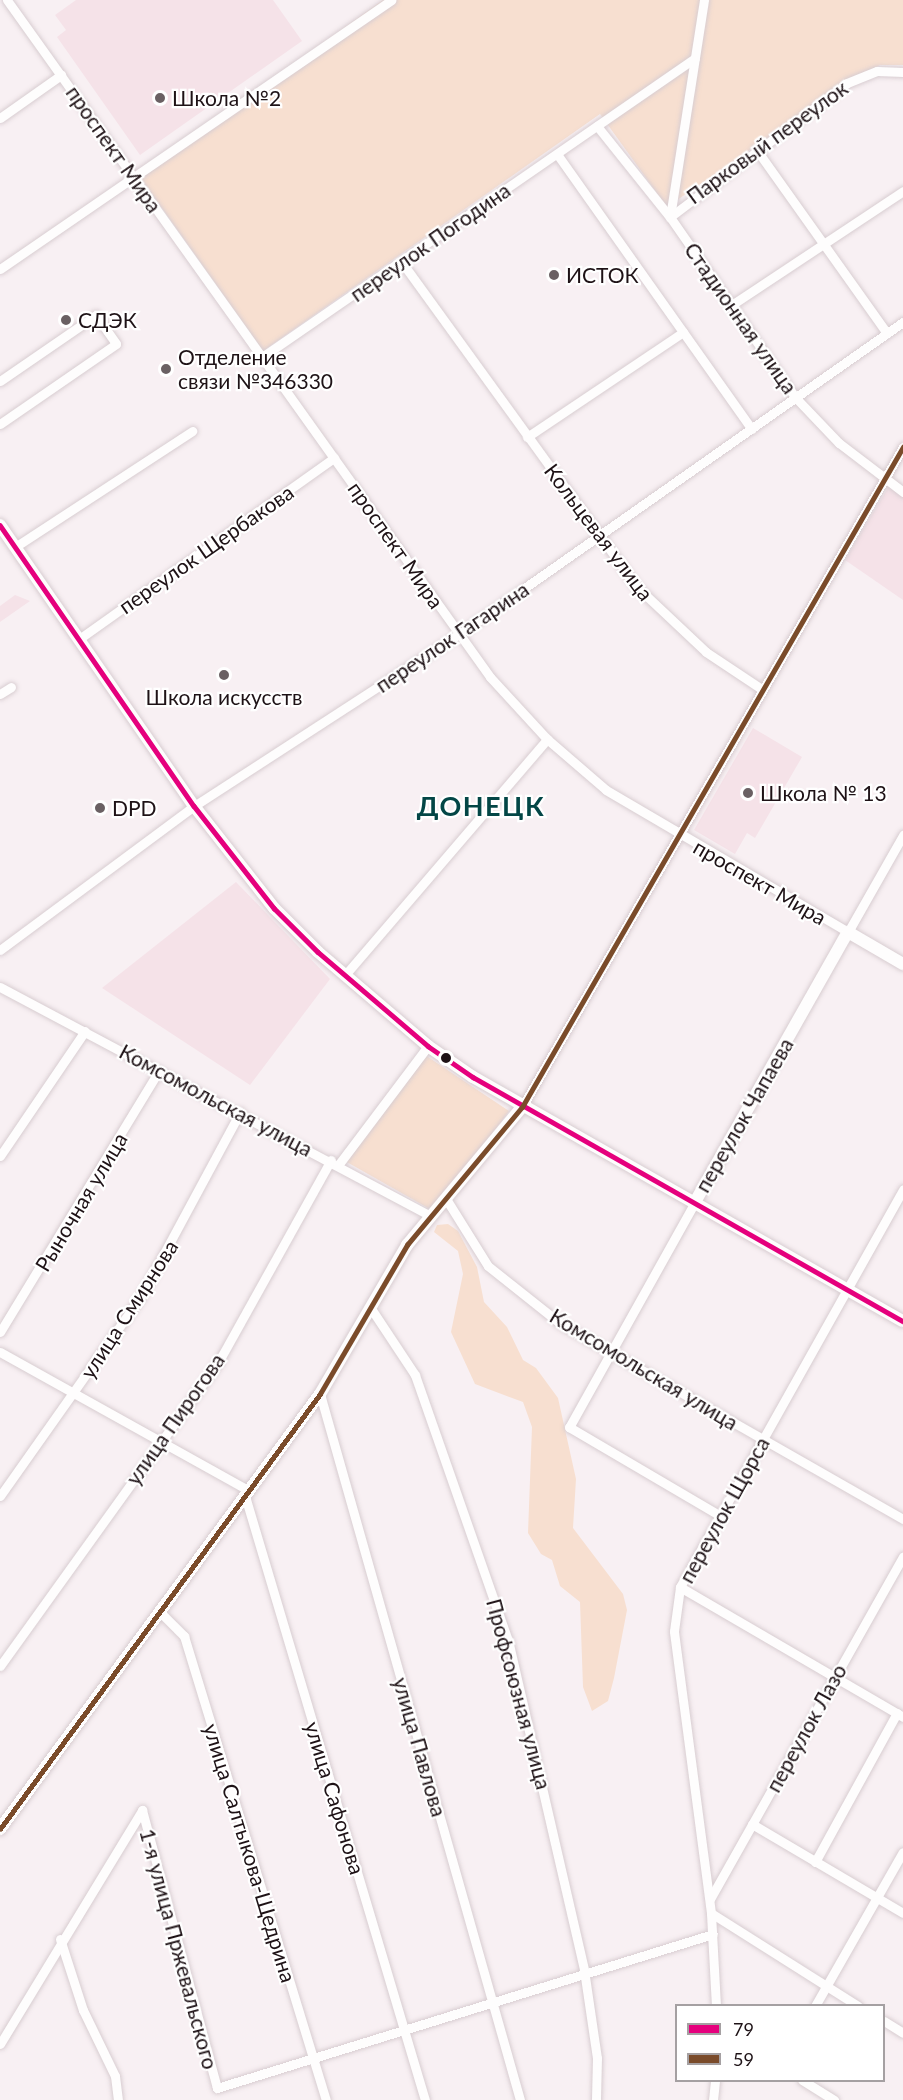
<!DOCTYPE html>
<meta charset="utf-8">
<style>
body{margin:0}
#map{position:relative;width:903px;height:2100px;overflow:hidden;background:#f8f0f3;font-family:Lato,sans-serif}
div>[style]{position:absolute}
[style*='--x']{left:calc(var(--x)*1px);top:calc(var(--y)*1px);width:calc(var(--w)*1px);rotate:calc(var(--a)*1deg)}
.built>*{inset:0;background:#f5e2e8}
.green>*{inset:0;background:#f7dfd0}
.roads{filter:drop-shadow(0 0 2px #d8cdd1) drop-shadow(0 0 2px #d8cdd1)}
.minor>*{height:9px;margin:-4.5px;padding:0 4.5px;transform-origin:4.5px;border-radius:4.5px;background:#fefdfd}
.major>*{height:12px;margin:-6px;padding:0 6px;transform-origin:6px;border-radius:6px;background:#fefdfd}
.bus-1>*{height:4.5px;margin:-2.25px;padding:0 2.25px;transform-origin:2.25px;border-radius:2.25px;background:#e5007d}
.bus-2>*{height:4.5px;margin:-2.25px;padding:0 2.25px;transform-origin:2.25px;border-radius:2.25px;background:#7a4b2a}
.dots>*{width:16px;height:16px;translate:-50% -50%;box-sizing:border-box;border:3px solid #fff;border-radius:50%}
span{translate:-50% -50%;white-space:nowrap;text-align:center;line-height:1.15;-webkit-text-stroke:4.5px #fff;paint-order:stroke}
.poi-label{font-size:21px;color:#1e1216}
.left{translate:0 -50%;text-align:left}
.street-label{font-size:21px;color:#1e1216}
.district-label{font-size:27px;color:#034646;font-weight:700;letter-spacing:1.5px}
.legend{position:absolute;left:675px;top:2004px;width:210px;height:78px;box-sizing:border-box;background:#fff;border:2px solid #a5a0a2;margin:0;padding:8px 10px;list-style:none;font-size:18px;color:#1e1216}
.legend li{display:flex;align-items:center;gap:12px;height:30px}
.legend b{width:30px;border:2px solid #a5a0a2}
</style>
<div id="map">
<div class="built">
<div style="clip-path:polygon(76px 0,273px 0,302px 41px,140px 155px,57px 37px,66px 30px,55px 15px)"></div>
<div style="clip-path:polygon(889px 486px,903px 497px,903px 600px,845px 560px)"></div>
<div style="clip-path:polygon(15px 595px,30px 601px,0 622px,0 606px)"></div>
<div style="clip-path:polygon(753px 728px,802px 757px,755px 838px,747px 833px,735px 854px,694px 830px)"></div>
<div style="clip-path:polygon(236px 882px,330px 979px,250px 1085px,102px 988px)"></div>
</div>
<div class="green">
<div style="clip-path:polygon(383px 0,903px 0,903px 65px,880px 65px,848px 82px,667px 207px,600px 114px,263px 351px,138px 174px)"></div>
<div style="clip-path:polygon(425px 1055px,509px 1111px,439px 1205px,428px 1208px,345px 1161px)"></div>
<div style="clip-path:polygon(448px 1224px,458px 1231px,477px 1267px,484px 1302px,507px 1327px,523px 1360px,536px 1368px,558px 1398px,576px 1479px,573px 1528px,623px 1594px,627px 1610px,614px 1678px,608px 1701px,592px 1711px,583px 1687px,580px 1602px,560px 1586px,552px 1560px,541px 1554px,528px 1533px,532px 1427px,523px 1402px,475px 1384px,451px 1332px,463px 1274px,458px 1251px,434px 1232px,437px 1225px)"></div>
</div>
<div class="roads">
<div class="minor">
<div style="--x:7;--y:0;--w:832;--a:54.49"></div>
<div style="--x:490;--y:677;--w:84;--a:47.4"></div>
<div style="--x:547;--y:739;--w:78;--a:40.8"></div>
<div style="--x:606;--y:790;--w:281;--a:30.4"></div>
<div style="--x:848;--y:932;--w:112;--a:-60.4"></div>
<div style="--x:0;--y:118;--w:75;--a:-35.2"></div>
<div style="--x:597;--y:126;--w:117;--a:51.3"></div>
<div style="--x:670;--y:217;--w:219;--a:55.2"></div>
<div style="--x:795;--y:397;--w:64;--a:46.3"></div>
<div style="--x:839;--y:443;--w:81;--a:37.4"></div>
<div style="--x:756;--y:149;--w:226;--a:54.6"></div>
<div style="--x:557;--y:154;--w:337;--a:54.7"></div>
<div style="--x:670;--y:217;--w:222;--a:-37.1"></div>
<div style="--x:847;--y:83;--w:32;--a:-22"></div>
<div style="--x:877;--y:71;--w:26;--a:2"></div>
<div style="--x:670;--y:217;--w:220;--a:-81.1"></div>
<div style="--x:401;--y:261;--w:401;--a:54.1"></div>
<div style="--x:636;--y:586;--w:96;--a:43.3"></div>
<div style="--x:706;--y:652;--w:65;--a:33.7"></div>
<div style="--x:0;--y:269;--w:475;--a:-34.5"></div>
<div style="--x:730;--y:306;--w:208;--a:-33.6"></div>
<div style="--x:262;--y:357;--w:526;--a:-34.63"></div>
<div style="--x:0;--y:381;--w:116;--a:-34.5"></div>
<div style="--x:96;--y:315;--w:35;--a:55"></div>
<div style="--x:116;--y:344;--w:141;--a:145.4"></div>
<div style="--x:527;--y:437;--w:188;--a:-33.9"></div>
<div style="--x:15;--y:547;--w:212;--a:-33.2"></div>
<div style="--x:79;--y:639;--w:313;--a:-35.4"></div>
<div style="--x:0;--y:694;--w:13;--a:-32"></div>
<div style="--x:0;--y:950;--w:242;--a:-36.6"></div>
<div style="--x:194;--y:806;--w:316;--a:-33"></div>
<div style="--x:459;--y:634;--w:543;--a:-35.1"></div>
<div style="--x:345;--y:975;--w:311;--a:-49.4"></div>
<div style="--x:0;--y:987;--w:487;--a:28"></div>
<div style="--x:522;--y:1107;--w:762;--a:-60"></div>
<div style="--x:0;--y:1156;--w:151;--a:-55.8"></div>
<div style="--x:339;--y:1164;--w:148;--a:-53"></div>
<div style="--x:448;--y:1202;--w:75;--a:58"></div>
<div style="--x:488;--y:1266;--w:93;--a:38.5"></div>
<div style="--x:561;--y:1324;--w:394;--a:29.7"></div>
<div style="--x:695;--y:1202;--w:258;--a:119.2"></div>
<div style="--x:569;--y:1427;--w:176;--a:30.4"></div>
<div style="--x:372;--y:1310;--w:78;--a:56.5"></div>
<div style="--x:415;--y:1375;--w:281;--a:70.7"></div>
<div style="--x:508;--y:1640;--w:339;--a:77"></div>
<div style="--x:584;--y:1970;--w:89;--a:81.6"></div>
<div style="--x:597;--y:2058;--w:42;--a:91.4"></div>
<div style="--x:0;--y:1332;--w:306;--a:-58.7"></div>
<div style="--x:0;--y:1352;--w:284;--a:29.1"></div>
<div style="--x:320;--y:1394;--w:734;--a:74.18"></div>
<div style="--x:0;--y:1496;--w:245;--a:-54.8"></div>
<div style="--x:141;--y:1296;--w:209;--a:-61.7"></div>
<div style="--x:245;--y:1496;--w:630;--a:73.41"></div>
<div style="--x:680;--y:1587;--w:258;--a:30.2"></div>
<div style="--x:161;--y:1613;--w:33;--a:45"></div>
<div style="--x:184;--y:1636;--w:485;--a:73"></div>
<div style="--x:0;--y:1666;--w:375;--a:-54.3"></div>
<div style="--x:219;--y:1361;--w:230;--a:-60.9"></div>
<div style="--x:142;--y:1810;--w:288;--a:74.9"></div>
<div style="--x:217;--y:2088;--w:519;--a:-17.25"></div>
<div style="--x:752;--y:1824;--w:175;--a:30.5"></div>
<div style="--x:815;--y:1862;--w:170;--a:-61.2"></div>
<div style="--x:710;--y:1899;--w:393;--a:-60.6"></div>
<div style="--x:711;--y:1913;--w:174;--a:32.3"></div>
<div style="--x:60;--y:1939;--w:75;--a:72.1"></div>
<div style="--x:83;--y:2010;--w:73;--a:64.1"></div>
<div style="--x:115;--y:2076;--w:24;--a:83"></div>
<div style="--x:716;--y:2006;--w:93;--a:-93.1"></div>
<div style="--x:711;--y:1913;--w:284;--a:-97.5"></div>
<div style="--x:674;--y:1631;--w:44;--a:-82.2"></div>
<div style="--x:680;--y:1587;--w:456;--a:-60.7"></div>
<div style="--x:815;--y:2006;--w:177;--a:-60.3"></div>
<div style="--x:884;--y:2021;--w:22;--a:32"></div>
<div style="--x:0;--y:2044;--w:274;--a:-58.7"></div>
<div style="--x:802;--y:2080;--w:38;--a:32"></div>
<div style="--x:713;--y:2100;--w:20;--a:-84"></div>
</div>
<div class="major">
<div style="--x:0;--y:525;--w:341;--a:55.4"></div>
<div style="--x:194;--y:806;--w:130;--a:51.9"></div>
<div style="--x:274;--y:908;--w:62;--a:45"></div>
<div style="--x:318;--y:952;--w:145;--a:40.5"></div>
<div style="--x:428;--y:1046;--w:55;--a:34.6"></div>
<div style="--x:473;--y:1077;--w:494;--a:29.6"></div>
<div style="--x:695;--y:1202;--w:310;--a:-60.5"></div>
<div style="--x:848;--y:932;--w:64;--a:30.2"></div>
<div style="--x:0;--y:1829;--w:540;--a:-53.66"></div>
<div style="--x:320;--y:1394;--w:173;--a:-59.7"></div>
<div style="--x:407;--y:1245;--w:180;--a:-50.2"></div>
</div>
</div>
<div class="bus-1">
<div style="--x:0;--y:525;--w:341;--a:55.4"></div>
<div style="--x:194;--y:806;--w:130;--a:51.9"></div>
<div style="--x:274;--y:908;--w:62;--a:45"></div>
<div style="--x:318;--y:952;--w:145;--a:40.5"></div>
<div style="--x:428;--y:1046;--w:55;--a:34.6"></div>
<div style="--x:473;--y:1077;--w:494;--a:29.6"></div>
</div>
<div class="bus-2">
<div style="--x:0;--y:1829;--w:540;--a:-53.66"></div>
<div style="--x:320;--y:1394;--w:173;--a:-59.7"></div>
<div style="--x:407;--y:1245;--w:180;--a:-50.2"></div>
<div style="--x:522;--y:1107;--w:762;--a:-60"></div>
</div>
<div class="dots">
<div style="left:160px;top:98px;background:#6a6063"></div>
<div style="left:554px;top:275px;background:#6a6063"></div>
<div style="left:66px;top:320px;background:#6a6063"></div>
<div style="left:166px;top:369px;background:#6a6063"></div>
<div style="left:224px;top:675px;background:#6a6063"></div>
<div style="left:748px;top:793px;background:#6a6063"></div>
<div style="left:100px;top:808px;background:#6a6063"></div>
<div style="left:446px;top:1058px;background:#1e1216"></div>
</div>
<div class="poi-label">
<span class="left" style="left:172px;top:98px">Школа №2</span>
<span class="left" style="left:566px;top:275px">ИСТОК</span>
<span class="left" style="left:78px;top:320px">СДЭК</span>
<span class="left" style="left:178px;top:369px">Отделение<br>связи №346330</span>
<span style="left:224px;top:697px">Школа искусств</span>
<span class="left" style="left:760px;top:793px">Школа № 13</span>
<span class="left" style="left:112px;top:808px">DPD</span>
</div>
<div class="street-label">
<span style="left:767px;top:142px;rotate:-36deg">Парковый переулок</span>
<span style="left:114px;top:149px;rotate:55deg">проспект Мира</span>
<span style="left:430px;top:242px;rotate:-35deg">переулок Погодина</span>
<span style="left:741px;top:318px;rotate:55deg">Стадионная улица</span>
<span style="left:599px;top:532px;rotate:53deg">Кольцевая улица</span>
<span style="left:396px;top:545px;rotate:55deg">проспект Мира</span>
<span style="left:206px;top:549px;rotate:-35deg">переулок Щербакова</span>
<span style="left:452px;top:637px;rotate:-34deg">переулок Гагарина</span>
<span style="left:760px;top:882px;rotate:30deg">проспект Мира</span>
<span style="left:216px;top:1100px;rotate:28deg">Комсомольская улица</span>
<span style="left:744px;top:1115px;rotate:-60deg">переулок Чапаева</span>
<span style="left:81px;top:1202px;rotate:-59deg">Рыночная улица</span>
<span style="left:129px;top:1309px;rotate:-57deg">улица Смирнова</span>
<span style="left:644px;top:1369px;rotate:31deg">Комсомольская улица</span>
<span style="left:175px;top:1419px;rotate:-55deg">улица Пирогова</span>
<span style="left:724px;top:1510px;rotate:-61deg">переулок Щорса</span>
<span style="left:519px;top:1694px;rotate:75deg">Профсоюзная улица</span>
<span style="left:806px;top:1728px;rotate:-61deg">переулок Лазо</span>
<span style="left:420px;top:1747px;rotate:74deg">улица Павлова</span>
<span style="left:335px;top:1798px;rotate:73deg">улица Сафонова</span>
<span style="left:250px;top:1853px;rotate:73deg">улица Салтыкова-Щедрина</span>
<span style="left:179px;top:1949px;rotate:75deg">1-я улица Пржевальского</span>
</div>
<div class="district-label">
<span style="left:481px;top:806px">ДОНЕЦК</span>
</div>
<ul class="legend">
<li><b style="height:8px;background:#e5007d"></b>79</li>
<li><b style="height:8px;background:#7a4b2a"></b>59</li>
</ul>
</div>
